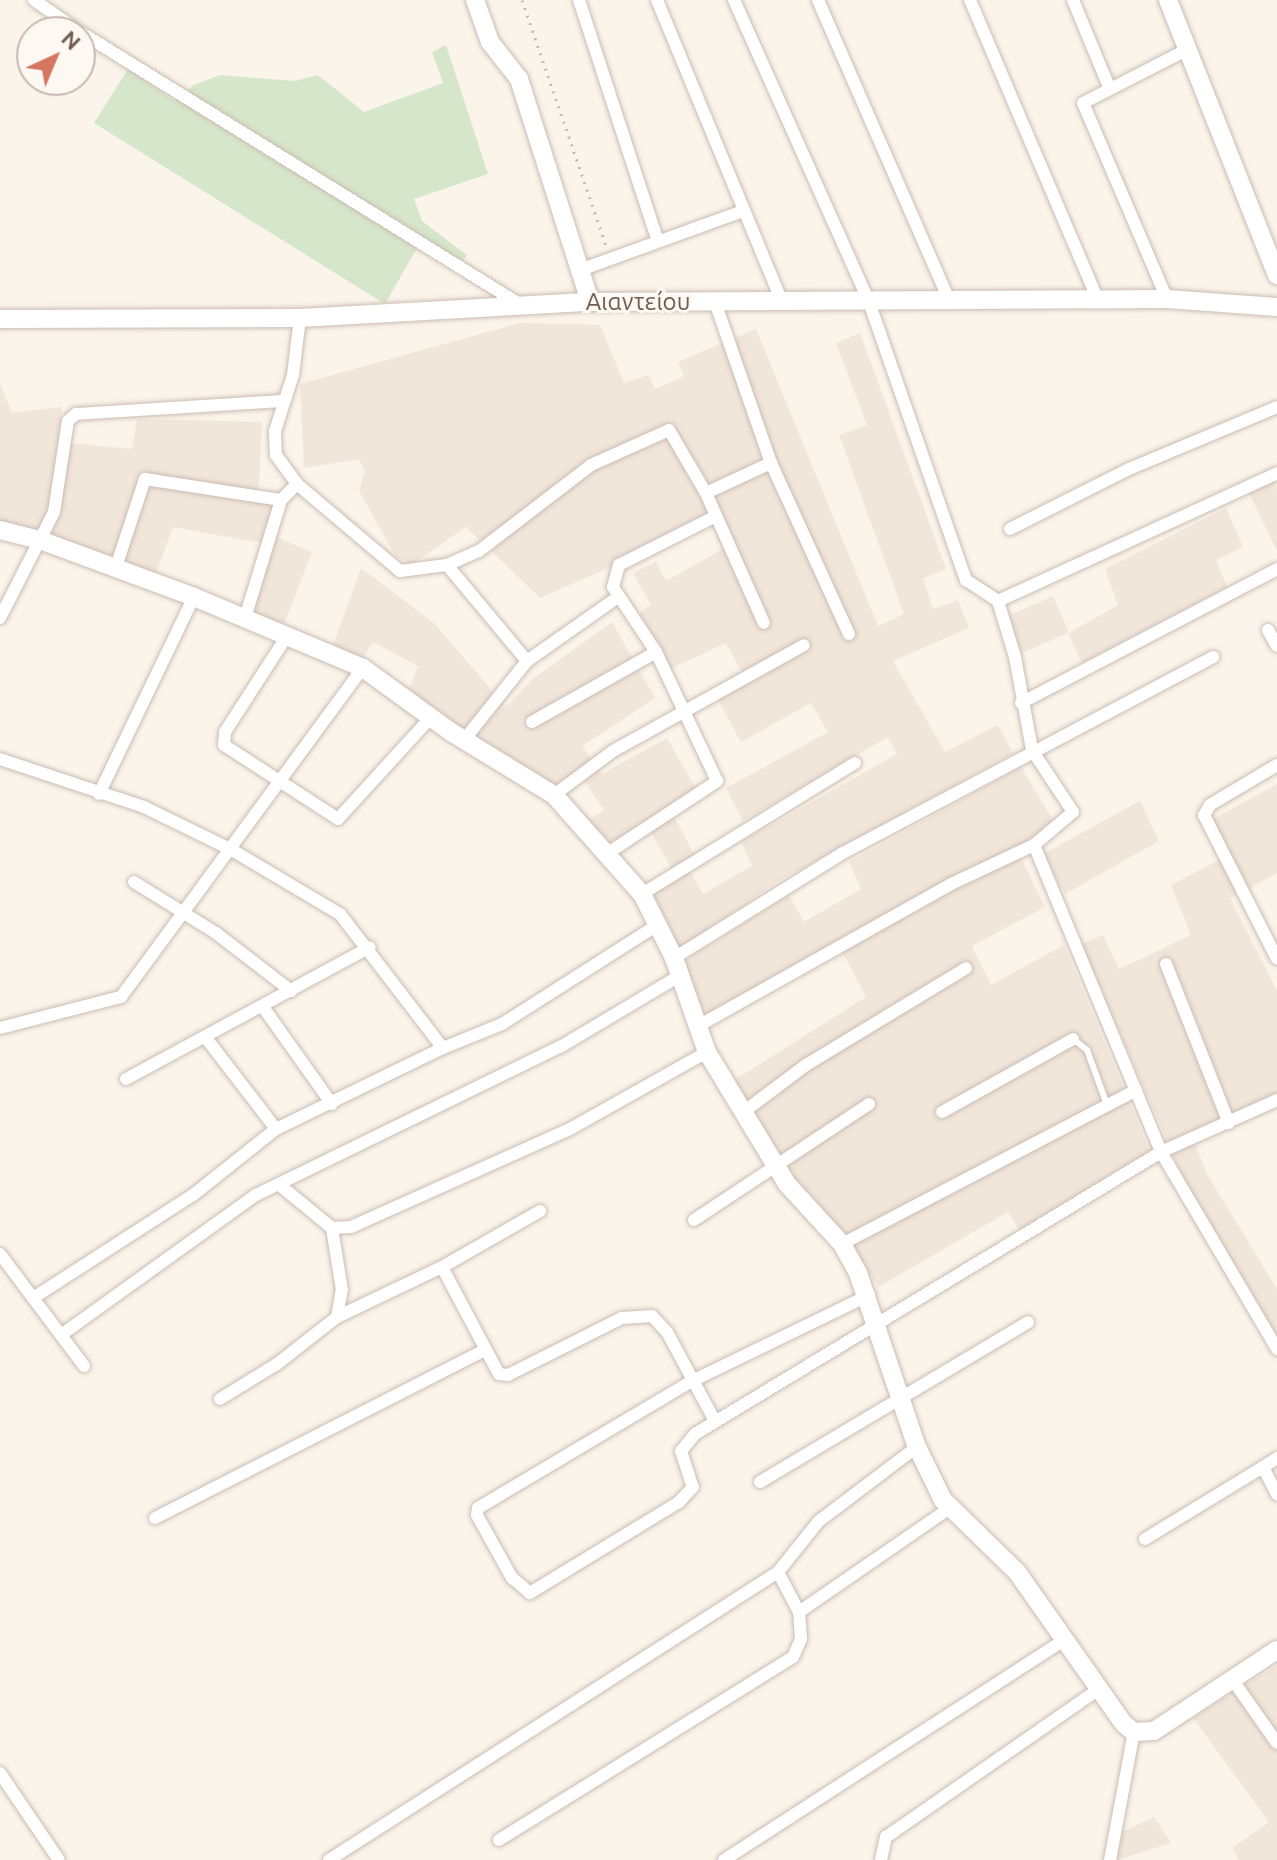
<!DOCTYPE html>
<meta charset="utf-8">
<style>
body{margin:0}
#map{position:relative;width:1277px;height:1860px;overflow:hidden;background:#faf4eb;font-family:Ubuntu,sans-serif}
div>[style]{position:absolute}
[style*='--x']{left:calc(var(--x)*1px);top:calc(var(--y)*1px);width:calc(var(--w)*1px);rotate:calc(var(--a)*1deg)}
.residential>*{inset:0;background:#f1e6da}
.green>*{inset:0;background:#d6e6ca}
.path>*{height:3px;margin-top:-1.5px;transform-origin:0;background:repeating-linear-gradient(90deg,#d1b8a9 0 2px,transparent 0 8px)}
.roads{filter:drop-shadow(0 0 2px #cbbcb2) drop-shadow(0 0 2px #cbbcb2)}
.lane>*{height:6px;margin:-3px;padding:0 3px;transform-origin:3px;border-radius:3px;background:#fff}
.street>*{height:12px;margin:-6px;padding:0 6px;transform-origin:6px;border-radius:6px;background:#fff}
.secondary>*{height:18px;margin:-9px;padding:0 9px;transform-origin:9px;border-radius:9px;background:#fff}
span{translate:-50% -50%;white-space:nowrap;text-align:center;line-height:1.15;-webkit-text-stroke:6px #fdf8f1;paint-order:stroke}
.street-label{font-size:24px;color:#725c51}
.north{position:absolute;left:16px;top:16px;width:80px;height:80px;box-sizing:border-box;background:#fdf8f1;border:2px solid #c5bab1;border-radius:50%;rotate:44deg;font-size:22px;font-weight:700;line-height:32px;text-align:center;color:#725c51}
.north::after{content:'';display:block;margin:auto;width:28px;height:36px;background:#d47760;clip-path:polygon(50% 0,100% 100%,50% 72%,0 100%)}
</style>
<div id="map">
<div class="residential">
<div style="clip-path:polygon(520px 323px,600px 325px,624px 383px,648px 375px,655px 389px,684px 376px,678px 362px,756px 329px,878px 626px,904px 614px,839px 435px,867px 425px,836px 343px,860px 333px,946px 569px,923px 578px,933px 609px,958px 600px,969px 628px,893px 661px,945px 752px,998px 725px,1013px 753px,777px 882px,677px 950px,648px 895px,676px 877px,648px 827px,610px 848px,584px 823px,604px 810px,577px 770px,554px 788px,474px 742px,408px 692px,418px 666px,373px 642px,360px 663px,332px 649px,361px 568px,435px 624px,506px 707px,533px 679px,612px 622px,655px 698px,582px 746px,602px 774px,667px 738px,699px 794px,671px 811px,695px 856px,685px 863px,703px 894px,752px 866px,741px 842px,897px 754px,888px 737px,743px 821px,726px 788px,828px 732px,811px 703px,741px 742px,718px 700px,747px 681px,726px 643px,670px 669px,640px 612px,651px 605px,633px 573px,656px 562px,666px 581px,723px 549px,711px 523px,540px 598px,466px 527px,412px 564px,396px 557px,359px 491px,365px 471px,359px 459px,304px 468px,300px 384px)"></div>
<div style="clip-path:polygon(0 383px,12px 413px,62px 407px,59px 442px,132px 449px,137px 419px,262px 422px,258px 502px,274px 505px,264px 532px,312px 552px,281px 632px,251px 619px,273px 545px,173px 527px,154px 579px,0 524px)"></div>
<div style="clip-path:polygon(1274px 481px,1277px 489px,1277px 551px,1249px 493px)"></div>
<div style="clip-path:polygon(1226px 508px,1243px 547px,1216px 560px,1227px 587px,1082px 663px,1068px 633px,1022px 653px,1006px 617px,1053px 596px,1069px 633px,1118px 605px,1105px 569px)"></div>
<div style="clip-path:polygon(1021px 767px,1056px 825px,1020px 856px,1045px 907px,972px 946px,991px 985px,1064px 945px,1150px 1152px,1022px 1234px,1008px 1212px,878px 1287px,857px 1253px,774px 1155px,733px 1081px,866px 997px,841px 949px,706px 1025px,683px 962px,789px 895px,804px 922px,861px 889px,849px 862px)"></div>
<div style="clip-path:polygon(1277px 784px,1277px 873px,1230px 898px,1277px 991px,1277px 1096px,1192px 1136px,1207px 1174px,1277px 1289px,1277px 1339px,1192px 1197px,1081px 944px,1103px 935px,1119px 969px,1191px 935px,1171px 885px,1225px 857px,1208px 822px)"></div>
<div style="clip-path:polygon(1140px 801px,1159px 841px,1065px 894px,1043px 854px)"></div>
<div style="clip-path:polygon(1277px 1665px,1277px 1860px,1239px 1860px,1232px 1848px,1269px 1822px,1193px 1718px)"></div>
<div style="clip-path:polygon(1154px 1817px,1171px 1843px,1118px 1860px,1122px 1832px)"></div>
</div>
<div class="green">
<div style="clip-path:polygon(446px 45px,488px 174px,414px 199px,422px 221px,467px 255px,460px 264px,421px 241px,385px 304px,94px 123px,128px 69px,175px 101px,194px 85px,220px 75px,294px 81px,318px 75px,364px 112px,443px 83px,432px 52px)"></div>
</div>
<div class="path">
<div style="--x:522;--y:0;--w:260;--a:71.1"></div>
</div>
<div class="roads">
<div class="lane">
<div style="--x:1073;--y:1039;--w:18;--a:38"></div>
<div style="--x:1087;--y:1050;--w:55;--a:69.9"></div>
</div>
<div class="street">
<div style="--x:34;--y:0;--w:56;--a:34.8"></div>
<div style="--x:579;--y:0;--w:250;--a:71.9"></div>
<div style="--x:657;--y:0;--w:325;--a:67.5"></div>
<div style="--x:734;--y:0;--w:328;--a:65.9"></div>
<div style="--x:868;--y:299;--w:298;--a:70.8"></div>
<div style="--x:966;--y:580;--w:38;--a:33"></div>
<div style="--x:998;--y:601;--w:59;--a:73.1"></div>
<div style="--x:1015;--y:657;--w:95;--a:79.6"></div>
<div style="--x:1032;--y:750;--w:74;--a:56.5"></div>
<div style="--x:1073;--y:812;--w:51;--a:139.8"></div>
<div style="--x:1034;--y:845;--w:332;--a:67.5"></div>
<div style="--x:1161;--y:1152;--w:545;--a:148.82"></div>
<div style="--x:695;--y:1434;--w:22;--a:129"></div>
<div style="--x:681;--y:1451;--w:38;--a:72"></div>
<div style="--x:693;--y:1487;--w:21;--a:133"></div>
<div style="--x:679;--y:1502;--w:175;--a:148.6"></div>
<div style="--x:530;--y:1593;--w:23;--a:-140"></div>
<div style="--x:512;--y:1578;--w:72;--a:-119.1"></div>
<div style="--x:477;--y:1515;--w:7;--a:-82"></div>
<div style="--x:478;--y:1508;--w:249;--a:-30.7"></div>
<div style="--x:692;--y:1381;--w:197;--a:-25.9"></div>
<div style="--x:818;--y:0;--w:327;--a:66.4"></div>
<div style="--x:970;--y:0;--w:326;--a:66.9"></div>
<div style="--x:1073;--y:0;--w:94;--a:67.5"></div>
<div style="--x:80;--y:32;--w:519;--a:31.76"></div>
<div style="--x:580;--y:270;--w:173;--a:-19.9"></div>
<div style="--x:1167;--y:299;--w:213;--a:-113.2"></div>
<div style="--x:1083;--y:103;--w:118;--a:-27.2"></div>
<div style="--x:715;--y:302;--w:170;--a:70.8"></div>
<div style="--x:771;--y:463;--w:188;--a:65.5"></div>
<div style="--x:300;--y:318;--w:57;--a:97"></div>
<div style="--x:293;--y:375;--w:59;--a:107.8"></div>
<div style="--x:275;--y:431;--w:24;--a:88"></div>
<div style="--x:276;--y:455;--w:36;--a:54"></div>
<div style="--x:297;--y:484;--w:135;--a:40.2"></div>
<div style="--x:400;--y:571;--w:47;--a:-7.3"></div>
<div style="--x:447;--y:565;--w:35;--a:-24"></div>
<div style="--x:479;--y:551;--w:141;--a:-37.5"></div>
<div style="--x:591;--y:465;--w:85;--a:-24.2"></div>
<div style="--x:669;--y:430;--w:73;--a:59.6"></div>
<div style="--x:706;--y:493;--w:142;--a:66"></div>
<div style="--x:706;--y:493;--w:72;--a:-24.8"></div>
<div style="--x:1010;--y:529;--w:133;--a:-26.8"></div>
<div style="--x:1129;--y:469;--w:160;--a:-22.7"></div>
<div style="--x:447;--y:565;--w:125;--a:50.2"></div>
<div style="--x:115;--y:570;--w:96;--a:-71.8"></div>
<div style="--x:145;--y:479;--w:138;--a:8.8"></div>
<div style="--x:281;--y:500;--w:23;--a:-45"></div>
<div style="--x:998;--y:601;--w:307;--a:-24.6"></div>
<div style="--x:0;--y:618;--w:119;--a:-63"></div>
<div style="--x:54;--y:512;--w:92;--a:-81.3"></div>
<div style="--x:68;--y:421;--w:11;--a:-41"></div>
<div style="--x:76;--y:414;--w:208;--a:-3.6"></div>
<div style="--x:245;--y:618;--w:123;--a:-73"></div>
<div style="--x:1268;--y:630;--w:18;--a:61"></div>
<div style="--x:287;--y:636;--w:114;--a:122.9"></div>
<div style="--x:225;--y:732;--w:13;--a:94"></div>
<div style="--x:224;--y:745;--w:136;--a:33"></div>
<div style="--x:338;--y:819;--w:139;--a:-47.6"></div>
<div style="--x:1021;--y:703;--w:289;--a:-27.6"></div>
<div style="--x:532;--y:722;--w:142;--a:-29.4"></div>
<div style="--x:464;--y:740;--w:101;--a:-51.4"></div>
<div style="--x:527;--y:661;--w:111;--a:-35.1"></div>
<div style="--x:0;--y:759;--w:152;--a:18.4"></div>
<div style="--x:144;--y:807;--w:98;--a:26"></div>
<div style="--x:232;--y:850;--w:126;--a:30.7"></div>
<div style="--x:340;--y:914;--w:169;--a:52.5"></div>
<div style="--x:443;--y:1048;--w:64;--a:-22.1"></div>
<div style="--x:502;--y:1024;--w:183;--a:-32.5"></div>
<div style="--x:1277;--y:765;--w:78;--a:149.2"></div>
<div style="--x:1210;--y:805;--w:12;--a:121"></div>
<div style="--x:1204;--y:815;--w:161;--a:63.1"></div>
<div style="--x:99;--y:794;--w:219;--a:-64.3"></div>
<div style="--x:554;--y:795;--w:74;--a:-36.7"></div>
<div style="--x:613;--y:751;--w:218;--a:-29"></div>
<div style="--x:608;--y:853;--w:131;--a:-33.4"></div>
<div style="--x:717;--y:781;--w:143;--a:-115.3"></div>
<div style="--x:656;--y:652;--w:78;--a:-123.5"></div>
<div style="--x:613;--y:587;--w:23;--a:-75"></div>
<div style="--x:619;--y:565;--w:106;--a:-26.8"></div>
<div style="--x:134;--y:882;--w:97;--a:31.9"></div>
<div style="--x:216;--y:933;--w:95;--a:37.7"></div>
<div style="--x:642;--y:894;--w:250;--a:-31.6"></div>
<div style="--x:674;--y:958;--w:199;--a:-31.9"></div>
<div style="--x:843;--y:853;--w:419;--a:-27.9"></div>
<div style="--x:1166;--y:964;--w:171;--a:68.4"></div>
<div style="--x:263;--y:1007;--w:119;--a:54.6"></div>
<div style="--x:698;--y:1026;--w:290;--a:-29.3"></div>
<div style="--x:951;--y:884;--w:92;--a:-25.2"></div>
<div style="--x:0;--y:1028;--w:125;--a:-14.4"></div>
<div style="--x:121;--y:997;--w:408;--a:-53.7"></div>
<div style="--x:206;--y:1038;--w:115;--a:52.4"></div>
<div style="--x:126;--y:1079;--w:277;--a:-28.4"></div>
<div style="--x:1277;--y:1100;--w:127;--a:155.9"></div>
<div style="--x:1161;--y:1152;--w:229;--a:59.5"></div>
<div style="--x:942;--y:1112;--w:150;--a:-29.1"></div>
<div style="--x:742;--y:1113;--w:80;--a:-36.9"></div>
<div style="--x:806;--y:1065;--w:187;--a:-31.2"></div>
<div style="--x:282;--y:1187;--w:65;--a:39.4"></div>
<div style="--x:332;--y:1228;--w:19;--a:-3"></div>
<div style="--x:351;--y:1227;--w:238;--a:-24.1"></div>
<div style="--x:568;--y:1130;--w:159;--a:-29.3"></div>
<div style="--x:694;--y:1220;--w:210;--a:-33.5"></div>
<div style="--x:842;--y:1244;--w:332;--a:-27.6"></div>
<div style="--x:0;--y:1254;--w:140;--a:53.1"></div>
<div style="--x:442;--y:1267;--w:121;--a:62"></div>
<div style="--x:499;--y:1374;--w:9;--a:6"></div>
<div style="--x:508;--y:1375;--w:127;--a:-26.6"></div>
<div style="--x:622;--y:1318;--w:30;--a:-4"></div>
<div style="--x:652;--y:1316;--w:22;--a:47"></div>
<div style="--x:667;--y:1332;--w:101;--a:61.7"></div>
<div style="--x:33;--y:1298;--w:190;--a:-32.8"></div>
<div style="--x:193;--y:1195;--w:106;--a:-38.5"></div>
<div style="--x:276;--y:1129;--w:186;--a:-25.9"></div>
<div style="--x:337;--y:1317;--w:116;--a:-25.5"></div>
<div style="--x:442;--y:1267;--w:113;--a:-29.7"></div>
<div style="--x:61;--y:1335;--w:240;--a:-35.7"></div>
<div style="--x:256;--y:1195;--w:338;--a:-26"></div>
<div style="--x:560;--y:1047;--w:141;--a:-30.8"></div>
<div style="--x:220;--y:1399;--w:67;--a:-31.6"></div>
<div style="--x:277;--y:1364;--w:76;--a:-38.1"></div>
<div style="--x:337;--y:1317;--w:27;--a:-80"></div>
<div style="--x:342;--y:1290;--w:63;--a:-99.2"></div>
<div style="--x:1277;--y:1458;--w:17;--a:147"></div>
<div style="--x:1263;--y:1467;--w:31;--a:63"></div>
<div style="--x:760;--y:1482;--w:312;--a:-30.8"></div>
<div style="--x:155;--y:1518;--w:370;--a:-27"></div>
<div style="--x:1145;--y:1539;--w:138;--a:-31.4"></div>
<div style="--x:778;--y:1572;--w:45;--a:62.3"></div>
<div style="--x:1232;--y:1679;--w:78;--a:54.9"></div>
<div style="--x:0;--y:1773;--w:105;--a:55.9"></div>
<div style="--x:499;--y:1840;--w:346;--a:-31.9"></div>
<div style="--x:793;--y:1657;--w:20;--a:-66"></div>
<div style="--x:801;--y:1639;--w:27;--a:-94"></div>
<div style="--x:799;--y:1612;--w:183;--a:-34.6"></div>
<div style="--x:329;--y:1860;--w:533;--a:-32.68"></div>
<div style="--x:778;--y:1572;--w:65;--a:-51.2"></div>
<div style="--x:819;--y:1521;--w:123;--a:-37.1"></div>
<div style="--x:724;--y:1860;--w:406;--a:-32.9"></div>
<div style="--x:881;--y:1860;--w:24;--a:-78"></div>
<div style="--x:886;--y:1837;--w:256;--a:-34.8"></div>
<div style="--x:1110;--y:1860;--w:130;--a:-79.4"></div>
</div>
<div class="secondary">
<div style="--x:475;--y:0;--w:45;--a:70.3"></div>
<div style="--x:490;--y:42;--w:47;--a:51.9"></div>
<div style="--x:519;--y:79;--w:234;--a:72.3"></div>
<div style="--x:1168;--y:0;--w:296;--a:68.4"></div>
<div style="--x:0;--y:319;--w:300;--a:-0.2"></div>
<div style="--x:300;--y:318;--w:290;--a:-3.2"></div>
<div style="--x:590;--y:302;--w:577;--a:-0.3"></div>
<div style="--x:1167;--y:299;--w:110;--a:4.2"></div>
<div style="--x:0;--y:530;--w:41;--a:14"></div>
<div style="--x:40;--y:540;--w:164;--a:20.3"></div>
<div style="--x:194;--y:597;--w:183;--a:22.8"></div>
<div style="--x:363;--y:668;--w:109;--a:36"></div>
<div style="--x:451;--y:732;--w:121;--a:31.5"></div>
<div style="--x:554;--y:795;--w:132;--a:48.4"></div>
<div style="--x:642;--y:894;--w:72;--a:63.4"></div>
<div style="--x:674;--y:958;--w:100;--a:70.7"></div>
<div style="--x:707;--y:1052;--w:154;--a:58.8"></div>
<div style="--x:787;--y:1184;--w:81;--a:47.5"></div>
<div style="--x:842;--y:1244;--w:33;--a:61"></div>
<div style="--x:858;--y:1273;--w:184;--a:71.3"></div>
<div style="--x:917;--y:1447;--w:59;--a:63.9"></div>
<div style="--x:943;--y:1500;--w:103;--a:44.2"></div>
<div style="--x:1017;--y:1572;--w:186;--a:54.9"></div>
<div style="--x:1124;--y:1724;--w:13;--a:39"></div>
<div style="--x:1134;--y:1732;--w:20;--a:-3"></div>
<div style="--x:1154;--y:1731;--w:147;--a:-33.4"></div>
</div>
</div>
<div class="street-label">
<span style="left:638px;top:302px">Αιαντείου</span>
</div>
<div class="north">N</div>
</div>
